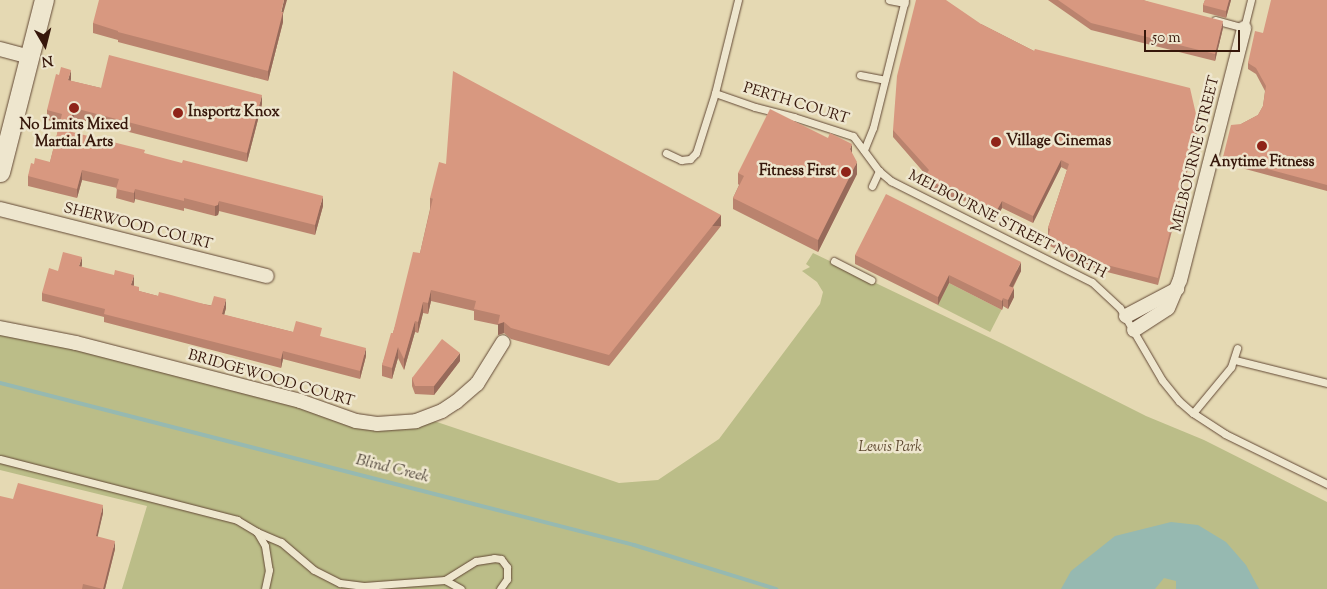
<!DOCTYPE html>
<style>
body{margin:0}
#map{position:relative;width:1327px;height:589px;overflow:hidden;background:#e5d9b3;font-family:"Sorts Mill Goudy",serif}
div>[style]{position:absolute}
.green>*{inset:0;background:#bbbd88;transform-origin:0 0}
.water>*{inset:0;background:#96b9b1}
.stream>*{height:4px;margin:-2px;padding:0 2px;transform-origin:2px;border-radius:2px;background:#96b9b1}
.roads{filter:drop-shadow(0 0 1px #624835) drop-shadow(0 0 1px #624835)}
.lane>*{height:7px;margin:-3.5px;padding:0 3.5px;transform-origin:3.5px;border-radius:3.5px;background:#eee6ce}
.street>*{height:14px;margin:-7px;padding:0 7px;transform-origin:7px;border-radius:7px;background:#eee6ce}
.secondary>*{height:19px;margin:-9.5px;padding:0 9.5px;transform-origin:9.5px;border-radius:9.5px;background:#eee6ce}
.wall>*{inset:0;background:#ba836e}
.shaded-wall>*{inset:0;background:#976a5a;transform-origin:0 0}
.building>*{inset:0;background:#d89880}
.dots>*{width:14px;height:14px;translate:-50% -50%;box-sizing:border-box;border:2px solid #eee6ce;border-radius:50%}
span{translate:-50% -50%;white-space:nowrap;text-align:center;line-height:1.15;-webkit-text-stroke:5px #eee6ce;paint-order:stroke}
.street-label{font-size:15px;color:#36170b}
.poi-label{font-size:15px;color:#36170b;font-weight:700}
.left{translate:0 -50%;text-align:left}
.right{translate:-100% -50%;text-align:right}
.park-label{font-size:15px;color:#5e4930;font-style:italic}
.water-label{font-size:16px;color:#53483d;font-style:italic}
.north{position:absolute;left:20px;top:20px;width:50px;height:50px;-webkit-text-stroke:4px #eee6ce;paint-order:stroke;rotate:172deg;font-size:14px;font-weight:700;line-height:20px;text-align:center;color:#36170b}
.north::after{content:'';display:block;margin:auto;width:18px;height:22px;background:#36170b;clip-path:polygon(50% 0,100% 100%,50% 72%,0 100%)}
.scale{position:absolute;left:1144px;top:30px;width:96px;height:22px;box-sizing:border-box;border:2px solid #36170b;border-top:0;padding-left:6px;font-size:15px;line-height:18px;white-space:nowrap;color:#36170b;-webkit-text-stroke:4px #eee6ce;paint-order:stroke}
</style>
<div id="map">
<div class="green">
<div style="clip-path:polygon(813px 253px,1003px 344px,1146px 416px,1204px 440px,1327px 502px,1327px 589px,122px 589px,147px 506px,0 470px,0 328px,346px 418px,425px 418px,619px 483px,658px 480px,719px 439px,820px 304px,823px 292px,817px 282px,802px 271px,810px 267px,806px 264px)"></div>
<div style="left:949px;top:283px;width:59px;height:25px;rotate:27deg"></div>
</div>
<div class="water">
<div style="clip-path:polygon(1171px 522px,1198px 525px,1226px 542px,1246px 565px,1259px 589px,1176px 589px,1176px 581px,1164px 578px,1155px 589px,1061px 589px,1071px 571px,1115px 536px)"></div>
</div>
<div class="stream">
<div style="left:0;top:383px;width:654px;rotate:14.33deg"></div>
<div style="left:634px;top:545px;width:149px;rotate:17.2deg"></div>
</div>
<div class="roads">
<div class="lane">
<div style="left:889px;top:0;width:16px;rotate:11deg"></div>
<div style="left:1215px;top:20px;width:30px;rotate:15deg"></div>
<div style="left:1244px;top:28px;width:29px;rotate:-76deg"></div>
<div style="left:860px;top:75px;width:25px;rotate:11deg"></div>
<div style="left:715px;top:93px;width:42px;rotate:19.3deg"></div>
<div style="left:755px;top:107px;width:40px;rotate:14.4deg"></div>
<div style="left:794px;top:117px;width:62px;rotate:17.9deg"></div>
<div style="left:853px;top:136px;width:44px;rotate:53.4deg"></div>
<div style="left:879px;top:171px;width:16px;rotate:40deg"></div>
<div style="left:891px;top:181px;width:225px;rotate:26.7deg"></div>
<div style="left:1092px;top:282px;width:38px;rotate:43deg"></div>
<div style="left:1120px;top:308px;width:83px;rotate:59.7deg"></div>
<div style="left:1162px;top:380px;width:27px;rotate:51deg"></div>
<div style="left:1179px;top:401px;width:18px;rotate:41deg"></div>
<div style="left:1193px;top:413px;width:38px;rotate:33deg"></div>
<div style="left:1225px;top:434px;width:114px;rotate:26.1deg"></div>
<div style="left:864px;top:150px;width:24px;rotate:-68deg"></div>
<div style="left:873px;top:128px;width:132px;rotate:-76deg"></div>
<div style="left:666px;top:153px;width:17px;rotate:25deg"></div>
<div style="left:681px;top:160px;width:9px;rotate:-6deg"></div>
<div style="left:690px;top:159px;width:8px;rotate:-45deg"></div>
<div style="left:696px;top:153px;width:63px;rotate:-72.4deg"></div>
<div style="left:715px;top:93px;width:96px;rotate:-76.1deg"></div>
<div style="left:872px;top:186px;width:17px;rotate:-65deg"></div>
<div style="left:834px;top:261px;width:42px;rotate:27.2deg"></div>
<div style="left:1235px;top:360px;width:95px;rotate:14deg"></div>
<div style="left:1193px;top:413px;width:60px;rotate:-50.4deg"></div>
<div style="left:1231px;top:367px;width:20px;rotate:-72deg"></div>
<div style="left:0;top:459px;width:245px;rotate:14.4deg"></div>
<div style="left:237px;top:520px;width:23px;rotate:31deg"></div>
<div style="left:257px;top:532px;width:16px;rotate:60deg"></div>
<div style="left:265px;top:546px;width:24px;rotate:81deg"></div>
<div style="left:269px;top:570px;width:19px;rotate:102deg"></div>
<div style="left:257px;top:532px;width:26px;rotate:23deg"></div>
<div style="left:281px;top:542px;width:43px;rotate:40.3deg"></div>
<div style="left:314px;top:570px;width:29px;rotate:27deg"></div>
<div style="left:340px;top:583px;width:24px;rotate:7deg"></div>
<div style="left:364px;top:586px;width:81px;rotate:-4.2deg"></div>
<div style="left:445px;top:580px;width:36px;rotate:-32deg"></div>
<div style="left:476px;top:561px;width:18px;rotate:-9deg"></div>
<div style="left:494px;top:558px;width:7px;rotate:8deg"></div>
<div style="left:501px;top:559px;width:10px;rotate:53deg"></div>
<div style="left:507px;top:567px;width:12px;rotate:90deg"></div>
<div style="left:507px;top:579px;width:12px;rotate:125deg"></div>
<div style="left:445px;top:580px;width:18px;rotate:29deg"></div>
</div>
<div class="street">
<div style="left:0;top:49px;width:31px;rotate:15deg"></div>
<div style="left:0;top:209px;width:275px;rotate:14.1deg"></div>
<div style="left:1126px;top:316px;width:58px;rotate:-27.9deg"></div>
<div style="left:0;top:328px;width:77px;rotate:11.2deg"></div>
<div style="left:76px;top:343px;width:231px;rotate:14.5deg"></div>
<div style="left:300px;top:401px;width:59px;rotate:19.7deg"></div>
<div style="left:356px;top:421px;width:21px;rotate:8deg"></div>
<div style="left:377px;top:424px;width:39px;rotate:-4deg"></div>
<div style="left:416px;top:421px;width:28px;rotate:-21deg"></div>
<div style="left:442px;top:411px;width:17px;rotate:-33deg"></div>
<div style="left:456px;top:402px;width:28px;rotate:-41deg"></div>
<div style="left:477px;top:384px;width:49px;rotate:-58.2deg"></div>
<div style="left:1134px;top:330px;width:40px;rotate:-32.9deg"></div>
<div style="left:1168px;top:308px;width:30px;rotate:-67deg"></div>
<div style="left:1180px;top:280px;width:260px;rotate:-75.7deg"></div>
</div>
<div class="secondary">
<div style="left:0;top:172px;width:178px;rotate:-75.7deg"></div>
</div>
</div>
<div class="wall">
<div style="clip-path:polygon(1048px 0,1143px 0,1223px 28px,1215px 61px,1091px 30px)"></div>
<div style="clip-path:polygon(1205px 0,1231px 0,1226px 18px,1203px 12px,1203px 5px)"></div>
<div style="clip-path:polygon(1327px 0,1327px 191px,1223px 163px,1223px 157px,1241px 124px,1258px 115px,1263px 106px,1265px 91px,1256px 74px,1248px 69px,1248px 63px,1263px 33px)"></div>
<div style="clip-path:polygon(283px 14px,283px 22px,268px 81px,118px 42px,118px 40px,93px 33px,93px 23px)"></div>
<div style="clip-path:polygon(981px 24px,1034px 51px,1198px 130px,1158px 285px,1107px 272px,1107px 274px,1048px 245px,1049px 236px,1048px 235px,1048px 228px,1067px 170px,1061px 167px,1033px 223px,1002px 208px,997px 217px,991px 214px,989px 217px,978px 212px,978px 208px,962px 200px,961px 203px,924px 185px,924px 178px,926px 175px,893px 137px,893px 130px)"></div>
<div style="clip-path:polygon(71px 79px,71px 81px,101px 88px,262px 104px,247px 162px,74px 118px,70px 132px,323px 206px,315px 235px,219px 211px,218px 215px,215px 216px,184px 208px,184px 211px,135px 199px,134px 203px,116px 198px,117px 188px,82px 180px,77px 198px,28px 186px,28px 176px,34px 164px,50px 162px,60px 123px,47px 120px,47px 110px)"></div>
<div style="clip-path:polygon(852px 154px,857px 174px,818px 252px,733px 209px,733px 198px,739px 185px,738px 184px,738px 173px)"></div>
<div style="clip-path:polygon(430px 198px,721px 226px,609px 366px,511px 339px,504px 333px,498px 335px,498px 325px,474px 320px,474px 311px,431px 301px,428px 314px,423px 313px,418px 333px,415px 332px,404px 370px,398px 358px,392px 379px,382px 376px,382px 365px,420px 253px,430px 209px)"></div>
<div style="clip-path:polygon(855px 255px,1021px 271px,1013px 288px,1014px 297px,1008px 309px,1003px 306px,1002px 310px,949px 283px,938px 305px,855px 264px)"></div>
<div style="clip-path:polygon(82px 265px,81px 267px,134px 284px,134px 286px,139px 291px,158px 296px,226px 308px,224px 315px,293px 332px,322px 337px,366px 356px,360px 379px,283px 359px,281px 368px,104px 322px,104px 317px,42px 301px,42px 293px,58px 271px)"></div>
<div style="clip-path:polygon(460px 361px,434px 395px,415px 394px,412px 386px,412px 378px)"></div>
<div style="clip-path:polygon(13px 499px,103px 513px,97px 537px,115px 549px,105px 589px,0 589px)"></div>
</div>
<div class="shaded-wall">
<div style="clip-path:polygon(284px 0,287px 0,283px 14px,283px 22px,268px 81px,268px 71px)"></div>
<div style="clip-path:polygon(1229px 0,1231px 0,1226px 18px,1226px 11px)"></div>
<div style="clip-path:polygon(1223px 21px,1223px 28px,1215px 61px,1215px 54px)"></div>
<div style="clip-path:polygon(71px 70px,71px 79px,68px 90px,68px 80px)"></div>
<div style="clip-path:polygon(262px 95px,262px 104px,247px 162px,247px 153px)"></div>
<div style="clip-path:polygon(74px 108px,74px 118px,68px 141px,68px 131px)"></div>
<div style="left:1198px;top:123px;width:7px;height:160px;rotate:90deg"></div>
<div style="clip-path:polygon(852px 144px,852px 155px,850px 149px)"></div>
<div style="clip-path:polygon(1061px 160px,1061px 167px,1033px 223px,1033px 216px)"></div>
<div style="clip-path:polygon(857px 162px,857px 174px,818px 252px,818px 240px)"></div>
<div style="clip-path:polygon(82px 170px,82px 180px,77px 198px,77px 189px)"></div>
<div style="clip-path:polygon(135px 189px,135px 199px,134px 203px,134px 193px)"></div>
<div style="clip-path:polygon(962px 193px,962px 200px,961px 203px,961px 196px)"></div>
<div style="clip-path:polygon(323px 196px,323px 206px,315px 235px,315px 225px)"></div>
<div style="clip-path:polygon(219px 201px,219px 211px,218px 215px,215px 216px,215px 206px)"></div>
<div style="clip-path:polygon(1002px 201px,1002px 208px,997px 217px,997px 210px)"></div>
<div style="clip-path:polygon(991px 207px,991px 214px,989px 217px,989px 211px)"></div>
<div style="left:721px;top:215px;width:11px;height:179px;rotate:90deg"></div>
<div style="clip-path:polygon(82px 257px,82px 265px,79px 275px,79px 266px)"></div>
<div style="clip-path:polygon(1021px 262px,1021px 271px,1009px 294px,1009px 286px)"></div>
<div style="clip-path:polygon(134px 275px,134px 284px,131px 294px,131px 285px)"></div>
<div style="clip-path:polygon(949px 275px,949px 283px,938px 305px,938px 297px)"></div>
<div style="clip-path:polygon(1014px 288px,1014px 297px,1008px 309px,1008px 300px)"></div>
<div style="clip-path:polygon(431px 290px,431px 301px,428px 314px,428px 303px)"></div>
<div style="clip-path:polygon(1003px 298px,1003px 306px,1002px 310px,1002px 301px)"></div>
<div style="clip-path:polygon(226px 299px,226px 308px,222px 323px,222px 314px)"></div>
<div style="clip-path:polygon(423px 302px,423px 313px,418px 333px,418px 322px)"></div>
<div style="clip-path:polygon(415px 321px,415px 332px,404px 370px,404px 359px)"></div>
<div style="clip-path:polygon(504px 322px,504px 333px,498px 335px,498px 324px)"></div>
<div style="clip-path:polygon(398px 347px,398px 358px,392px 379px,392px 368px)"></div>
<div style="clip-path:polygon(366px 348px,366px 356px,360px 379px,360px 371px)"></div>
<div style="clip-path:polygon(283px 351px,283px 359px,281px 368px,281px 359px)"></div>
<div style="clip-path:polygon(460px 353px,460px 361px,434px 395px,434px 386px)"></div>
<div style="clip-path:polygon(103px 505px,103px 513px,96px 544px,96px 536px)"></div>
<div style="clip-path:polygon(115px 541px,115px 549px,105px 589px,103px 589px)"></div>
</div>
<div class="building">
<div style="clip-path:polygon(99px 0,284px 0,281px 12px,283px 12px,268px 71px,118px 32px,118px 31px,93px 23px)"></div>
<div style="clip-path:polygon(916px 0,946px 0,981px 24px,1034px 51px,1035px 49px,1190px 88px,1198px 123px,1158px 278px,1107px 265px,1107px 267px,1048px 238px,1050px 229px,1048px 228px,1069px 164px,1061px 160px,1033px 216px,1002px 201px,997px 210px,991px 207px,989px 211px,978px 205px,980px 201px,962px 193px,961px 196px,924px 178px,929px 170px,893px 130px,897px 76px)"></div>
<div style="clip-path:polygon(1058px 0,1143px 0,1223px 21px,1215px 54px,1091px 23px)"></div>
<div style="clip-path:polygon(1205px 0,1229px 0,1226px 11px,1203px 5px)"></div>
<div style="clip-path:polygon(1271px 0,1327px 0,1327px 185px,1223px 157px,1231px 125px,1241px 124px,1258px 115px,1263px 106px,1266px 86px,1256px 68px,1248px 63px,1255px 31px,1263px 33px)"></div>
<div style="clip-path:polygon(109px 55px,262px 95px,247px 153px,74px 108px,68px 131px,145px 150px,144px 153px,182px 163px,183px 160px,323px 196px,315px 225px,219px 201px,218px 205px,215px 206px,184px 198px,184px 201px,135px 189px,134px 193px,116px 189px,119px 179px,82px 170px,77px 189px,28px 176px,31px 163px,34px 164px,35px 158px,50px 162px,62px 114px,47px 110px,56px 74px,59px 75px,61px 67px,71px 70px,68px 80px,101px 88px)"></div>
<div style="clip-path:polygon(453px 71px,721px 215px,609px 355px,511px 328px,504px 322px,498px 324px,500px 315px,474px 309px,476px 301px,431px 290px,428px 303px,423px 302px,418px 322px,415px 321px,404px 359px,398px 347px,392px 368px,382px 365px,391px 333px,393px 333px,413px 252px,420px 253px,433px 198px,430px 198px,439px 162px,446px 164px)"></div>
<div style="clip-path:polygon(770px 109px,828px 138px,830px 133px,852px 144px,850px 149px,857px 162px,818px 240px,733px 198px,744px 176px,738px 173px)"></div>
<div style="clip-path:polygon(886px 194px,1021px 262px,1009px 286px,1014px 288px,1008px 300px,1003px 298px,1002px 301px,949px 275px,938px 297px,855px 255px)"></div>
<div style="clip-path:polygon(63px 252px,82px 257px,79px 266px,114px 275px,115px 270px,134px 275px,131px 285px,139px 287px,139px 291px,158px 296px,159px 292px,171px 295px,211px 306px,214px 296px,226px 299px,222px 314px,293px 332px,296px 321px,322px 328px,320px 336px,366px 348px,360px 371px,283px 351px,281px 359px,104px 314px,105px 309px,42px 293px,49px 268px,58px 271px)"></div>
<div style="clip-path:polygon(442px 339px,460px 353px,434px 386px,415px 386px,412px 378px)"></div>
<div style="clip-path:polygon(18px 483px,103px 505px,96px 536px,115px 541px,103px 589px,83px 584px,82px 589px,0 589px,0 496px,13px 499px)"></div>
</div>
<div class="dots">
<div style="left:74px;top:108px;background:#8f2418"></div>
<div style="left:178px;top:113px;background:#8f2418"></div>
<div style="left:996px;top:142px;background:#8f2418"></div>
<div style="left:1262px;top:146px;background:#8f2418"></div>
<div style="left:846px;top:172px;background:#8f2418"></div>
</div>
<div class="street-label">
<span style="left:796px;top:104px;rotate:17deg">PERTH COURT</span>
<span style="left:1196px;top:154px;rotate:-76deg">MELBOURNE STREET</span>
<span style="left:1007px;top:225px;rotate:27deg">MELBOURNE STREET NORTH</span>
<span style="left:138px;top:227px;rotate:14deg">SHERWOOD COURT</span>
<span style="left:271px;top:379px;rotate:16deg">BRIDGEWOOD COURT</span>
</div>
<div class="poi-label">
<span class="left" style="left:188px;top:113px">Insportz Knox</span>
<span style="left:74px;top:134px">No Limits Mixed<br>Martial Arts</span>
<span class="left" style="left:1006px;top:142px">Village Cinemas</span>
<span style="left:1262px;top:163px">Anytime Fitness</span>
<span class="right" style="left:836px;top:172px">Fitness First</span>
</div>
<div class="park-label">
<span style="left:890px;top:448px">Lewis Park</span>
</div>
<div class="water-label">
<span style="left:392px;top:470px;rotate:14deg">Blind Creek</span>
</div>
<div class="north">N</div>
<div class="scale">50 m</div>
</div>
